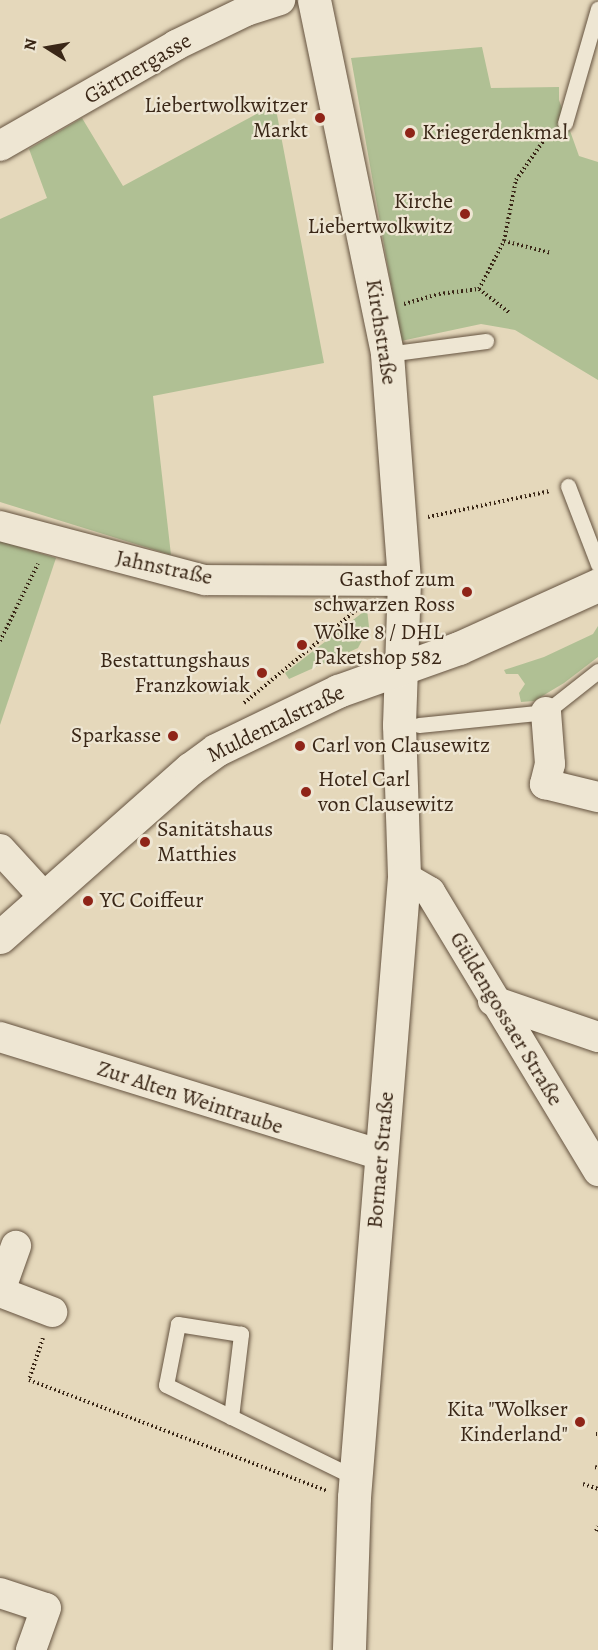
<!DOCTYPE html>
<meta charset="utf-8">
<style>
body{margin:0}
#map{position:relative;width:598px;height:1650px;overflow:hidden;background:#e5d8bb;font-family:Alegreya,serif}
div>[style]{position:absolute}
.green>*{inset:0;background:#b0c094}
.path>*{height:4px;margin-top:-2px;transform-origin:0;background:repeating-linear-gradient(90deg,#3a2717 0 1.5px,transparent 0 4.5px)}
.roads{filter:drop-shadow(0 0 2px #655340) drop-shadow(0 0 2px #655340)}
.service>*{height:15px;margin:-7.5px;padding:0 7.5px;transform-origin:7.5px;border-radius:7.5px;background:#eee6d3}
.minor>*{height:30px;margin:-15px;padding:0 15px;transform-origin:15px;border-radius:15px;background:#eee6d3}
.secondary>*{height:33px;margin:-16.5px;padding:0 16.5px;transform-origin:16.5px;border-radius:16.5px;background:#eee6d3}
.dots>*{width:16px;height:16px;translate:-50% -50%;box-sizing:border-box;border:3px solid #eee6d3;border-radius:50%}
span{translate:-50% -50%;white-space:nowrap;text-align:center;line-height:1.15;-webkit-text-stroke:4.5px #eee6d3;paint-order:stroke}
.street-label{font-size:22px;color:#3a2717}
.poi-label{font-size:22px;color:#3a2717}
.right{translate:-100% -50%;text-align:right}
.left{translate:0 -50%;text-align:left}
.north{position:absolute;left:18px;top:18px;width:60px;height:60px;-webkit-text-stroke:4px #eee6d3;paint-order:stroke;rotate:281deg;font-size:16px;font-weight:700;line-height:24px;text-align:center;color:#3a2717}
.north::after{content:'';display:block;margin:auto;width:21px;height:27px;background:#3a2717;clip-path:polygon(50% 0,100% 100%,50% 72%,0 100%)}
</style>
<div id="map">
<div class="green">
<div style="clip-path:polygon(482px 47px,491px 88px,559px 87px,559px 100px,579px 156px,598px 162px,598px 380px,515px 330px,481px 324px,401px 341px,351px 58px)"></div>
<div style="clip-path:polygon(275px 104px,324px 363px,153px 396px,171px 555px,0 502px,0 219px,47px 198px,29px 149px,82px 118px,123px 186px)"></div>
<div style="clip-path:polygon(0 541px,56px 558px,0 725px)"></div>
<div style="clip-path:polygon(367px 609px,369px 627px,358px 648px,289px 679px,285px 673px)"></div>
<div style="clip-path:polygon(598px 626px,598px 657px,564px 683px,534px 701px,521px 702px,519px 693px,525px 684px,518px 674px,506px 674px,504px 670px,544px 657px,593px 634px)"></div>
</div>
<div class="path">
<div style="left:504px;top:241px;width:49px;rotate:14.3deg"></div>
<div style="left:479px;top:289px;width:39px;rotate:38deg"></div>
<div style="left:404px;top:304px;width:36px;rotate:-16deg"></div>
<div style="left:439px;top:294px;width:40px;rotate:-7.1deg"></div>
<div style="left:479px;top:289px;width:54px;rotate:-62.5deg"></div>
<div style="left:504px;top:241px;width:62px;rotate:-78.9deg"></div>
<div style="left:516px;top:180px;width:57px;rotate:-54.9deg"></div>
<div style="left:428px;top:517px;width:125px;rotate:-12deg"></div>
<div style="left:0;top:641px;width:86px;rotate:-63.7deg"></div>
<div style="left:244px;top:703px;width:149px;rotate:-39.6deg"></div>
<div style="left:43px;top:1338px;width:44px;rotate:108.4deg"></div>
<div style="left:29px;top:1380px;width:318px;rotate:20.4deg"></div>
<div style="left:596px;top:1434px;width:2px"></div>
<div style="left:595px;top:1467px;width:3px;rotate:18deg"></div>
<div style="left:583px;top:1484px;width:16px;rotate:18deg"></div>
<div style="left:596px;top:1531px;width:5px;rotate:-68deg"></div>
</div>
<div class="roads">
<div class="service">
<div style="left:565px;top:123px;width:119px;rotate:-73.9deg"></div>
<div style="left:387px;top:354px;width:100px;rotate:-7.5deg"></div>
<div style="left:568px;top:486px;width:84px;rotate:69deg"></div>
<div style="left:419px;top:725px;width:128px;rotate:-5.8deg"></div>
<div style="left:546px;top:712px;width:66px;rotate:-38.3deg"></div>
<div style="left:231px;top:1417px;width:84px;rotate:-83.1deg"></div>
<div style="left:241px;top:1334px;width:64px;rotate:-171deg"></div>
<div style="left:178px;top:1324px;width:62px;rotate:101.1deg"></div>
<div style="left:166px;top:1385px;width:212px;rotate:26.1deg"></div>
</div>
<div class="minor">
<div style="left:0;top:146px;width:203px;rotate:-29.8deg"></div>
<div style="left:176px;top:45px;width:78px;rotate:-25.9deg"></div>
<div style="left:246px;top:11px;width:36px;rotate:-18deg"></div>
<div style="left:0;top:526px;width:212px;rotate:14.8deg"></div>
<div style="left:205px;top:580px;width:199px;rotate:0.3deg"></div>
<div style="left:546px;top:712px;width:52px;rotate:85.6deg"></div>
<div style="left:550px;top:764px;width:21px;rotate:104deg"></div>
<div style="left:545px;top:784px;width:55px;rotate:13.8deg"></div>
<div style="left:0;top:849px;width:65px;rotate:47.5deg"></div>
<div style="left:404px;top:877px;width:30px;rotate:30deg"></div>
<div style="left:430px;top:892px;width:326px;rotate:58.9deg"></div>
<div style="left:493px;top:1001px;width:111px;rotate:18.9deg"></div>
<div style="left:0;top:1037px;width:399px;rotate:17.2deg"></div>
<div style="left:0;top:1291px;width:48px;rotate:-70.4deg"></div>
<div style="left:0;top:1292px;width:56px;rotate:21deg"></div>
<div style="left:0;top:1593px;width:48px;rotate:18.1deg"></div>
<div style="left:46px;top:1608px;width:45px;rotate:109.7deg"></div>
</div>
<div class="secondary">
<div style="left:314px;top:0;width:361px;rotate:78.3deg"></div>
<div style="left:387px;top:354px;width:228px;rotate:85.7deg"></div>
<div style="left:404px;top:581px;width:144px;rotate:92deg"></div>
<div style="left:399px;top:725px;width:152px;rotate:88.1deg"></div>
<div style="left:404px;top:877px;width:622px;rotate:94.61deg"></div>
<div style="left:354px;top:1497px;width:153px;rotate:91.9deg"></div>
<div style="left:0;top:937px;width:254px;rotate:-41.5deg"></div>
<div style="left:190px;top:769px;width:32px;rotate:-36deg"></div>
<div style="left:216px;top:750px;width:136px;rotate:-25.8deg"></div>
<div style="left:338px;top:691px;width:128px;rotate:-19.6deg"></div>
<div style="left:459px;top:648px;width:153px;rotate:-24.4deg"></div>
</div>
</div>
<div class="dots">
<div style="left:320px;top:118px;background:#8f2418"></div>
<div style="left:410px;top:133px;background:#8f2418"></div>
<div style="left:465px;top:214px;background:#8f2418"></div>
<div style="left:467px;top:592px;background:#8f2418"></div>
<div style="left:302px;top:645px;background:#8f2418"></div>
<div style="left:262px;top:673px;background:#8f2418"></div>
<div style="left:173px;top:736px;background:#8f2418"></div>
<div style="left:300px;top:746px;background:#8f2418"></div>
<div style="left:306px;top:792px;background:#8f2418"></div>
<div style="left:145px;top:842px;background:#8f2418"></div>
<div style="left:88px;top:901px;background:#8f2418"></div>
<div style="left:580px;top:1422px;background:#8f2418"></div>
</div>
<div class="street-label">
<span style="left:138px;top:69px;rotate:-30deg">Gärtnergasse</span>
<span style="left:381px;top:332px;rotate:81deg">Kirchstraße</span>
<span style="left:164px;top:568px;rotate:12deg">Jahnstraße</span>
<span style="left:276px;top:724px;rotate:-26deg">Muldentalstraße</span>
<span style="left:506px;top:1019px;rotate:59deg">Güldengossaer Straße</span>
<span style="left:190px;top:1098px;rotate:18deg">Zur Alten Weintraube</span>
<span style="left:381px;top:1160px;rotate:-85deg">Bornaer Straße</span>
</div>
<div class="poi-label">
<span class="right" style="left:308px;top:118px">Liebertwolkwitzer<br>Markt</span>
<span class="left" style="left:422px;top:133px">Kriegerdenkmal</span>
<span class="right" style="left:453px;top:214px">Kirche<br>Liebertwolkwitz</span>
<span class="right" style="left:455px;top:592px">Gasthof zum<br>schwarzen Ross</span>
<span class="left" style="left:314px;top:645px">Wolke 8 / DHL<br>Paketshop 582</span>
<span class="right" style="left:250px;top:673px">Bestattungshaus<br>Franzkowiak</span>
<span class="right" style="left:161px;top:736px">Sparkasse</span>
<span class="left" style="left:312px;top:746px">Carl von Clausewitz</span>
<span class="left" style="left:318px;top:792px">Hotel Carl<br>von Clausewitz</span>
<span class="left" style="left:157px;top:842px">Sanitätshaus<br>Matthies</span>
<span class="left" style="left:100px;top:901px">YC Coiffeur</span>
<span class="right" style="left:568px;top:1422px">Kita "Wolkser<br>Kinderland"</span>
</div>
<div class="north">N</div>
</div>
